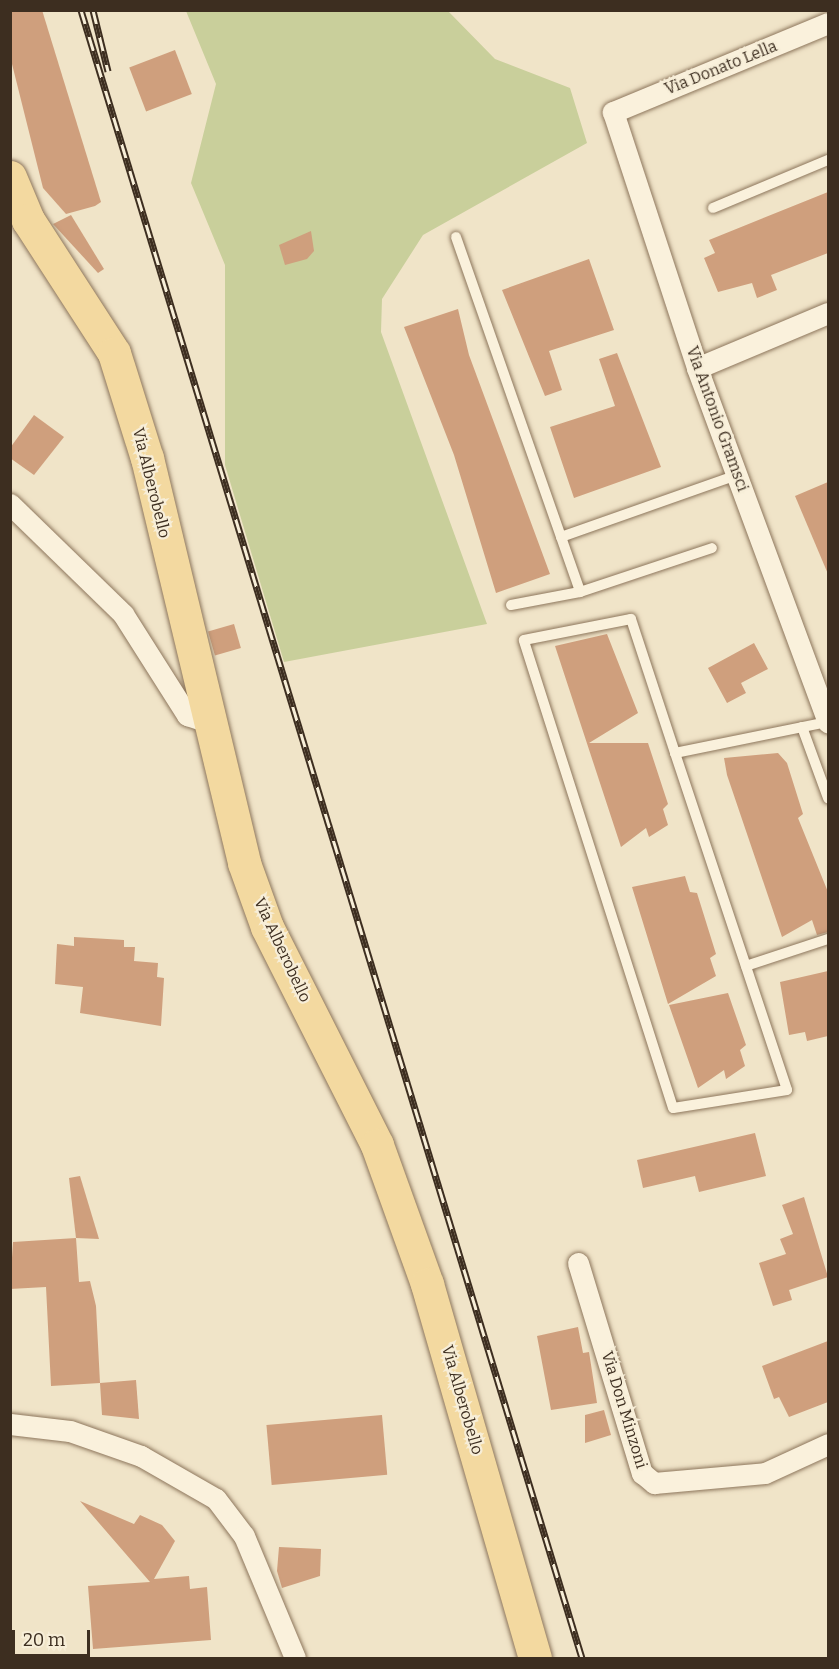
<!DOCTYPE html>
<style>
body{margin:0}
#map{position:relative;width:839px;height:1669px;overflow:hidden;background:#f0e4c8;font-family:Bitter,serif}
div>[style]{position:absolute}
.green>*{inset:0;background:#c9cf9b}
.building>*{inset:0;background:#cf9f7d;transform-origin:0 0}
.roads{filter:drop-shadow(0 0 2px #8d765c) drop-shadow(0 0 2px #8d765c)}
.service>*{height:10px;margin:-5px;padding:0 5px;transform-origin:5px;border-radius:5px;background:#faf1dc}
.minor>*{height:21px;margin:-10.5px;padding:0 10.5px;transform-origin:10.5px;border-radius:10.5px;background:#faf1dc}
.primary>*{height:33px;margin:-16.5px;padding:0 16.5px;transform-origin:16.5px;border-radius:16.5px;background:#f3d9a0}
.rail>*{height:7px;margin-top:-3.5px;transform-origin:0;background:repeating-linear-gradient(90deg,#f7eed8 0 14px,#3d2e20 0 28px);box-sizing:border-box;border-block:2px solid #3d2e20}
span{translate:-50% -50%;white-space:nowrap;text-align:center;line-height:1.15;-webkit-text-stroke:4.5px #f7eed8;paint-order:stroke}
.street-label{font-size:16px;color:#3d2e20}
.frame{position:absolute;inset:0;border:12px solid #3d2e20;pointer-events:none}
.scale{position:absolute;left:12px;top:1630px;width:78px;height:27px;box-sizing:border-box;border:3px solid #3d2e20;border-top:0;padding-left:8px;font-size:18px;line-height:21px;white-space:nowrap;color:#3d2e20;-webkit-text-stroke:4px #f7eed8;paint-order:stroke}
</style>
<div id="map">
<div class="green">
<div style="clip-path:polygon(186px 11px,448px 11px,495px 59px,570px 88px,587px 143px,423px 235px,382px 299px,381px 332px,487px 624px,284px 662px,225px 465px,225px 265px,191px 183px,216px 84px)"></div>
</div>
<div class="building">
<div style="clip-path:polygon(10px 10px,42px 10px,101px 202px,95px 206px,66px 214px,43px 188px,10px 56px)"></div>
<div style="left:175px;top:50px;width:47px;height:49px;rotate:69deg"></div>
<div style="clip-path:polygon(828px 192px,828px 253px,771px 275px,777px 290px,757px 298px,752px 283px,718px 292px,704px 258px,715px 253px,709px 240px)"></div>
<div style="clip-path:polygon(71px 215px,104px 269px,98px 273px,53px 224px)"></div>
<div style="clip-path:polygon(311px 231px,314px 251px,307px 259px,285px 265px,279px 245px)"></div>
<div style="clip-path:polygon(589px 259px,614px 330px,549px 351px,562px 390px,545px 396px,502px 290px)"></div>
<div style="clip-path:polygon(458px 309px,469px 355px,550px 574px,496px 593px,454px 455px,404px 327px)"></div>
<div style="clip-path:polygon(617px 353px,661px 467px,574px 498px,550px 427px,615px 406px,599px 359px)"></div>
<div style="clip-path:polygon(34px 415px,64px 437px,34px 475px,10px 458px,10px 448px)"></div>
<div style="clip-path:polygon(828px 482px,828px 574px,795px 496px)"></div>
<div style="left:234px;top:624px;width:25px;height:27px;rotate:74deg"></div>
<div style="clip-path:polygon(607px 634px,638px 713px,589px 743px,648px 743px,668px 804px,663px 809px,668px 825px,649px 837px,646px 828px,621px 847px,555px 646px)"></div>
<div style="clip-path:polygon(754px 643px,768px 669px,741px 683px,746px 693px,727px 703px,708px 668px)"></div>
<div style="clip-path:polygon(778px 753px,787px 763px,803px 814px,798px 818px,828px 892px,828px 932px,817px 935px,812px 920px,782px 937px,727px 775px,724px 758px)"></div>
<div style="clip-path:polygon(685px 876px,690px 892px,697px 893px,716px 954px,710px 958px,716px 976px,668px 1004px,632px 887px)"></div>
<div style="clip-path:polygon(74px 937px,124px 940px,124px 947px,135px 947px,134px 961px,158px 963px,157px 977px,164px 978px,161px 1026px,80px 1013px,83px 987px,55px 984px,57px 944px,74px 946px)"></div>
<div style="clip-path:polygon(828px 971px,828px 1036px,807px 1041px,805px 1032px,789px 1035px,780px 982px)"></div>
<div style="clip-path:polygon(728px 993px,746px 1045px,740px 1050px,745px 1066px,726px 1079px,724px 1070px,698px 1088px,669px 1005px)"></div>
<div style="clip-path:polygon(755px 1133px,766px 1176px,699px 1192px,695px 1176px,643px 1188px,637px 1160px)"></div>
<div style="clip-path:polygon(80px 1176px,99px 1239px,76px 1238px,69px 1178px)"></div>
<div style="clip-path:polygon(804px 1197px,828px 1277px,789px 1290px,792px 1300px,773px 1306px,759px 1263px,786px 1254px,780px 1239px,793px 1234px,782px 1205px)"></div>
<div style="clip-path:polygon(76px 1238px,79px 1282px,90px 1281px,96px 1306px,100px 1383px,51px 1386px,46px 1287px,10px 1289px,13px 1242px)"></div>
<div style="clip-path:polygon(578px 1327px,583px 1353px,589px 1352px,597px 1403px,551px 1410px,537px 1336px)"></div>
<div style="clip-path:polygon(828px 1341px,828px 1402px,789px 1417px,779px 1397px,774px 1399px,762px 1366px)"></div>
<div style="clip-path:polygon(136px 1380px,139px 1419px,102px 1415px,100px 1383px)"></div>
<div style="clip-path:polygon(604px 1410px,611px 1435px,585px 1443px,585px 1415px)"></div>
<div style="left:382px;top:1415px;width:60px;height:116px;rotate:85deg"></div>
<div style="clip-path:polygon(80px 1501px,134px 1524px,140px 1515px,162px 1525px,175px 1541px,154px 1579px,189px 1576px,190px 1589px,207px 1587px,211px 1640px,93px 1649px,88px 1586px,150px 1582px)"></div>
<div style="clip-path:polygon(279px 1547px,321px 1549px,320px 1576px,282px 1588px,277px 1571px)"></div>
</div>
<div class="roads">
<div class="service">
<div style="left:713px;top:208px;width:125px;rotate:-22.7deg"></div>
<div style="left:456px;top:237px;width:376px;rotate:70.7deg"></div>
<div style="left:580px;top:592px;width:139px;rotate:-18.4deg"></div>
<div style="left:561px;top:537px;width:187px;rotate:-19.4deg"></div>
<div style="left:511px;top:605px;width:70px;rotate:-10.7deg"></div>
<div style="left:631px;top:619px;width:141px;rotate:71.8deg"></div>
<div style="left:675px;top:753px;width:355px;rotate:71.6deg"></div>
<div style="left:787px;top:1090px;width:115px;rotate:171deg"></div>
<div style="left:673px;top:1108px;width:491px;rotate:-107.7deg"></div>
<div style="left:524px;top:640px;width:109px;rotate:-11.1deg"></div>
<div style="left:802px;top:727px;width:76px;rotate:69.9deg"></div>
<div style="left:675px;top:753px;width:156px;rotate:-11.5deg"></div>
<div style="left:746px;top:966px;width:86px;rotate:-18.2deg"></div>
</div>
<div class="minor">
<div style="left:828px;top:23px;width:233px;rotate:157.5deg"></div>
<div style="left:613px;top:112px;width:269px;rotate:71.8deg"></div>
<div style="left:697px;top:368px;width:378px;rotate:69.7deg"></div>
<div style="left:697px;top:368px;width:142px;rotate:-22.8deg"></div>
<div style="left:10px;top:504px;width:158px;rotate:44.2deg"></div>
<div style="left:123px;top:614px;width:120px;rotate:57.6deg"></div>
<div style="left:187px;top:715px;width:25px;rotate:18deg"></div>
<div style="left:578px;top:1263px;width:220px;rotate:73.1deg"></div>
<div style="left:642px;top:1473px;width:16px;rotate:40deg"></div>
<div style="left:654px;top:1483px;width:111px;rotate:-5.1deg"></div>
<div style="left:765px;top:1473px;width:69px;rotate:-24.7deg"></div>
<div style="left:10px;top:1424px;width:60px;rotate:6.7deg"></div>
<div style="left:70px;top:1431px;width:75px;rotate:19.4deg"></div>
<div style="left:141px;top:1456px;width:86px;rotate:29.8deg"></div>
<div style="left:216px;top:1499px;width:46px;rotate:52.9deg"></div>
<div style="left:244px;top:1536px;width:132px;rotate:67.3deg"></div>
</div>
<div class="primary">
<div style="left:10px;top:177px;width:47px;rotate:67.3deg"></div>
<div style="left:28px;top:220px;width:158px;rotate:57.1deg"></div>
<div style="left:114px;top:353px;width:110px;rotate:72.6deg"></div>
<div style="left:147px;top:458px;width:416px;rotate:76.5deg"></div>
<div style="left:244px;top:863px;width:68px;rotate:70.2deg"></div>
<div style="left:267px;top:927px;width:244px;rotate:63.2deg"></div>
<div style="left:377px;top:1145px;width:148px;rotate:70.2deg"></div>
<div style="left:427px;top:1284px;width:389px;rotate:73.9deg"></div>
</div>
</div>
<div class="rail">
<div style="left:81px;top:10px;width:1722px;rotate:73.09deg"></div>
<div style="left:93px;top:10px;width:63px;rotate:76.2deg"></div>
</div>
<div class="street-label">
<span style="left:721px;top:68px;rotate:-22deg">Via Donato Lella</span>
<span style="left:717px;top:419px;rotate:70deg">Via Antonio Gramsci</span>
<span style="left:151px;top:483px;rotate:76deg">Via Alberobello</span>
<span style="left:282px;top:950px;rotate:65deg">Via Alberobello</span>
<span style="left:462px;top:1400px;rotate:74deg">Via Alberobello</span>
<span style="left:624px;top:1410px;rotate:73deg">Via Don Minzoni</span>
</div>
<div class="frame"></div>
<div class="scale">20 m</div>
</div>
